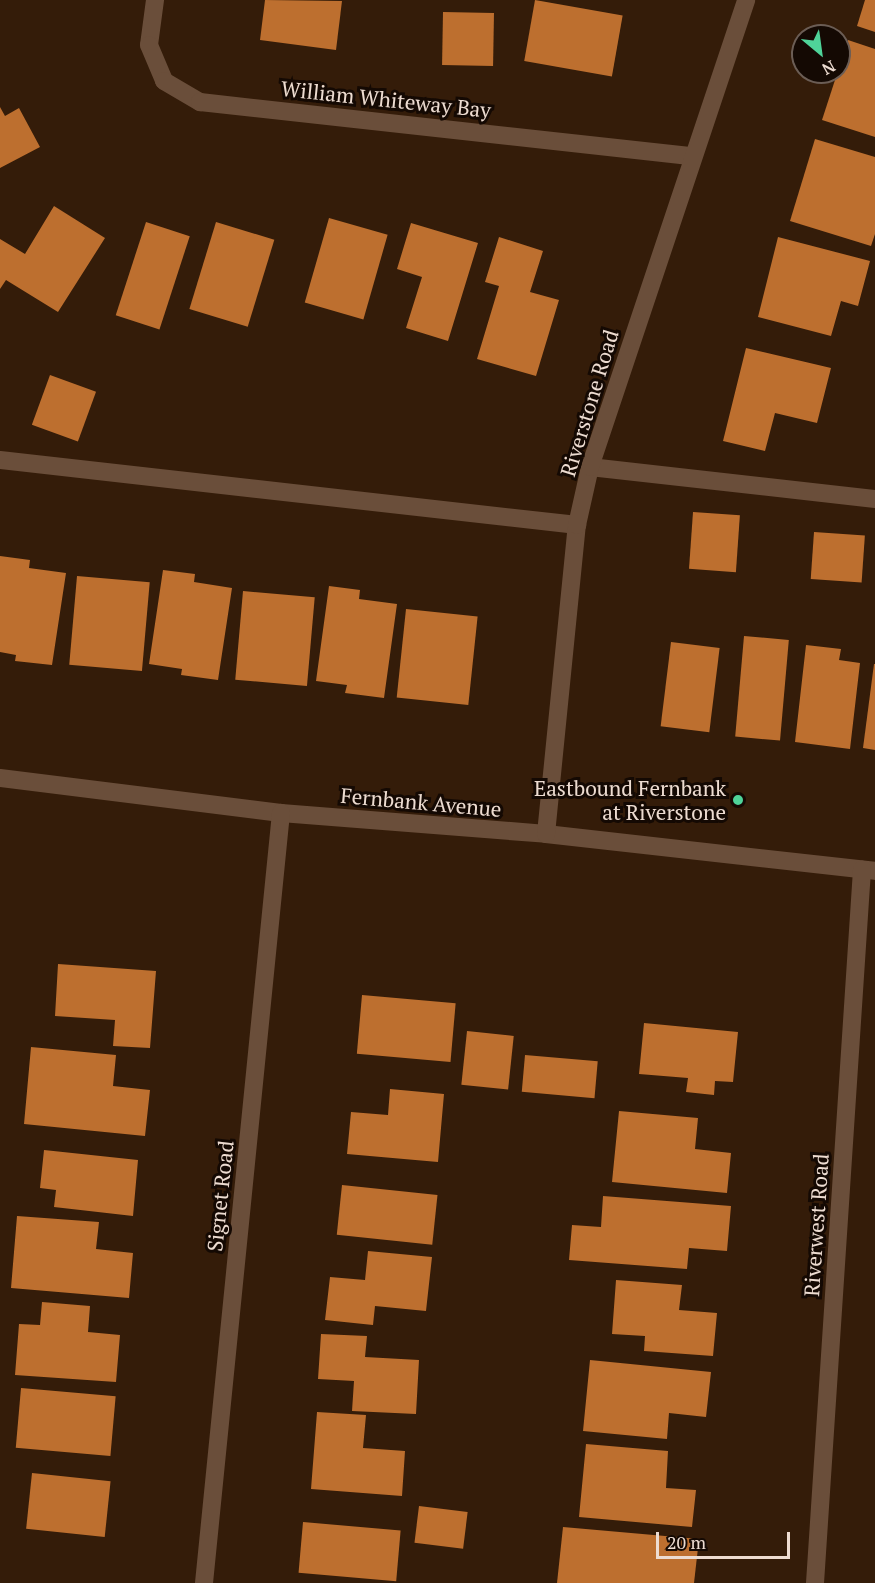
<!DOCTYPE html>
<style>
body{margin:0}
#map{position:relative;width:875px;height:1583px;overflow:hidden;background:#341c09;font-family:"PT Serif",serif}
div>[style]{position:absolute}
.building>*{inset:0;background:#bd6f2f;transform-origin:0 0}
.minor>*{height:18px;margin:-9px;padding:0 9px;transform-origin:9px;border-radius:9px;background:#6a4e3a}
.dots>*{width:16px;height:16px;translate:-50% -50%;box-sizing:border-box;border:3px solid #140903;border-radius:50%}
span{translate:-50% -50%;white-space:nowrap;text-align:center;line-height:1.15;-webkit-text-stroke:6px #140903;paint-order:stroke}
.street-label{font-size:21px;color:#eddcd1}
.poi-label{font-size:21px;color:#eddcd1}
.right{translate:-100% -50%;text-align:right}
.north{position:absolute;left:791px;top:24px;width:60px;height:60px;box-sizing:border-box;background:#140903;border:2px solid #6b5d55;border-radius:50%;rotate:151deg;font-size:16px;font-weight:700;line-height:24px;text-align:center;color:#eddcd1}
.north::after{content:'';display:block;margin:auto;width:21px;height:27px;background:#4fd399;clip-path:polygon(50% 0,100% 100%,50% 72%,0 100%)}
.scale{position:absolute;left:656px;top:1532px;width:134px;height:27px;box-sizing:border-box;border:3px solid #eddcd1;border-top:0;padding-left:8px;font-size:18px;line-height:21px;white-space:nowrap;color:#eddcd1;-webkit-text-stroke:4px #140903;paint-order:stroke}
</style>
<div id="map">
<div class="building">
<div style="clip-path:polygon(265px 0,342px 1px,336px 50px,260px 40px)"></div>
<div style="left:535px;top:0;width:89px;height:62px;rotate:10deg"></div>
<div style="clip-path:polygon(865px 0,875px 0,875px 32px,857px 26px)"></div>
<div style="left:443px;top:12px;width:51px;height:53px;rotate:1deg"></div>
<div style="clip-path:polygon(848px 40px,875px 49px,875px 137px,822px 120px)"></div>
<div style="clip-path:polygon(0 107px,5px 116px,19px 108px,40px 147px,0 168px)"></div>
<div style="clip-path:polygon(815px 139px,875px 157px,875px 234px,871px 246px,790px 221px)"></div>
<div style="clip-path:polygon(54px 206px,105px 238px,58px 312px,6px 280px,0 289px,0 239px,25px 254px)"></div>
<div style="left:329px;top:218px;width:61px;height:88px;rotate:16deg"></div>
<div style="left:146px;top:222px;width:46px;height:98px;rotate:18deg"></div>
<div style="left:216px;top:222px;width:61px;height:91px;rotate:17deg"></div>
<div style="clip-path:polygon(411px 223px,478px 243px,448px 341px,406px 328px,422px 277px,397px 269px)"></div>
<div style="clip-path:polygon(499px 237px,543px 251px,530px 292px,559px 300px,536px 376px,477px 359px,499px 286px,485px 282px)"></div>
<div style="clip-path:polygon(778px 237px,870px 261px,858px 306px,841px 301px,831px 336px,758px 317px)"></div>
<div style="clip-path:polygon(746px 348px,831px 368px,817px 423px,775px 413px,765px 451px,723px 441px)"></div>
<div style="left:50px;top:375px;width:49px;height:53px;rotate:20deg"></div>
<div style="left:693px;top:512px;width:47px;height:57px;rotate:4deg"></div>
<div style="left:814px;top:532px;width:51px;height:47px;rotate:4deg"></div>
<div style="clip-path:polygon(0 556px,30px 560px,29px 568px,66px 573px,52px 665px,15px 661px,16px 655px,0 652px)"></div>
<div style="clip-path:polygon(163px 570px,195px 574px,194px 582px,232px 588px,218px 680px,181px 675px,182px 669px,149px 664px)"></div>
<div style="left:77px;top:576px;width:73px;height:89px;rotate:5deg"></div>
<div style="clip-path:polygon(329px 586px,360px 590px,359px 599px,397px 604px,384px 698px,345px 693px,347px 685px,316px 681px)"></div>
<div style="left:243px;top:591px;width:72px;height:89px;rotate:5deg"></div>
<div style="left:406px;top:609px;width:72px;height:89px;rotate:6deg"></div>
<div style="left:744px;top:636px;width:45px;height:101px;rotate:5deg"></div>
<div style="left:671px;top:642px;width:49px;height:85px;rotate:7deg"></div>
<div style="clip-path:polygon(806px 645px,841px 649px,839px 660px,860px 663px,850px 749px,795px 742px)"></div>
<div style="clip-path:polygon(874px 664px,875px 664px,875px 750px,863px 748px)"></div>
<div style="clip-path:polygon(58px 964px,156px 971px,150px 1048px,113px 1046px,115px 1020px,55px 1016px)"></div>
<div style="left:362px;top:995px;width:94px;height:59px;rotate:5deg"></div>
<div style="clip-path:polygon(644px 1023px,738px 1032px,733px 1082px,715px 1081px,714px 1095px,686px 1092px,688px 1078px,639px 1074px)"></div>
<div style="left:467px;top:1031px;width:47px;height:54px;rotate:6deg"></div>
<div style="clip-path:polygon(31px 1047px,116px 1055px,113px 1086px,150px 1090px,145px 1136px,24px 1124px)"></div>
<div style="left:525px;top:1055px;width:73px;height:37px;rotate:5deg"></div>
<div style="clip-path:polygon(390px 1089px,444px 1094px,438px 1162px,347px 1154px,351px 1112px,388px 1115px)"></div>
<div style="clip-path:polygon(619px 1111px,698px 1118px,695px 1149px,731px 1153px,727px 1193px,612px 1182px)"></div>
<div style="clip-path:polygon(44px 1150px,138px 1160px,133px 1216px,54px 1207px,56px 1190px,40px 1188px)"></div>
<div style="left:342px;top:1185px;width:96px;height:50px;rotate:6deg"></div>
<div style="clip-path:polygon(603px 1196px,731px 1206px,727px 1251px,689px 1248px,687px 1269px,569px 1260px,572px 1225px,601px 1227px)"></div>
<div style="clip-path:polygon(17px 1216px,99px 1222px,96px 1249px,133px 1253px,129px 1298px,11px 1288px)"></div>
<div style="clip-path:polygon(368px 1251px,432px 1257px,426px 1311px,375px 1306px,373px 1325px,325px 1320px,330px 1277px,365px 1280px)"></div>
<div style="clip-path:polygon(616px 1280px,682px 1285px,679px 1310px,717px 1313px,713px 1356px,644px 1351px,645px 1336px,612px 1334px)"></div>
<div style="clip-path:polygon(42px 1302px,90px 1306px,88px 1332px,120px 1335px,116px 1382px,15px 1375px,19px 1324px,40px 1325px)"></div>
<div style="clip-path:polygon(321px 1334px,367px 1336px,365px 1357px,419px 1360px,416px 1414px,352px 1411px,354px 1381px,318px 1379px)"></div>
<div style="clip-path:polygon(590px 1360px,711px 1372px,706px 1417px,669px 1413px,667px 1439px,583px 1431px)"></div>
<div style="left:21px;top:1388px;width:95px;height:60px;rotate:5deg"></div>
<div style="clip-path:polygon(317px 1412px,366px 1415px,363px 1448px,405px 1451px,402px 1496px,311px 1489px)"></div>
<div style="clip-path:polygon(586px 1444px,668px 1451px,666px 1488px,696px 1490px,692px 1527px,579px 1517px)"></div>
<div style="left:32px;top:1473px;width:79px;height:56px;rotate:6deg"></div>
<div style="left:419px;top:1506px;width:49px;height:37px;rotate:7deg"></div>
<div style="left:303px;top:1522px;width:98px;height:51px;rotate:5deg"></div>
<div style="clip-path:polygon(563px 1527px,699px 1539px,694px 1583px,557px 1583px)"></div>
</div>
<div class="minor">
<div style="left:155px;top:0;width:45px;rotate:97.6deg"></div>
<div style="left:149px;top:45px;width:39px;rotate:67deg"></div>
<div style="left:164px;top:81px;width:42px;rotate:30.3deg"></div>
<div style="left:200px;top:102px;width:495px;rotate:6.3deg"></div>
<div style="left:0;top:460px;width:581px;rotate:6.43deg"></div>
<div style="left:590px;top:467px;width:287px;rotate:6.4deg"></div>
<div style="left:0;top:778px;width:283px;rotate:7.1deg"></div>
<div style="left:281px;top:813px;width:266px;rotate:4.5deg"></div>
<div style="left:546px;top:834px;width:331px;rotate:6.4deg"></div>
<div style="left:546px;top:834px;width:311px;rotate:-84.3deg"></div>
<div style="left:577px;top:525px;width:59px;rotate:-77.4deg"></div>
<div style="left:590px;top:467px;width:492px;rotate:-71.5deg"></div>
<div style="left:204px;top:1583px;width:774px;rotate:-84.29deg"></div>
<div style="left:815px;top:1583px;width:715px;rotate:-86.23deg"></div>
</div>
<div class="dots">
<div style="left:738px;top:800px;background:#4fd399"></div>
</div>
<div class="street-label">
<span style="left:386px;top:99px;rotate:6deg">William Whiteway Bay</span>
<span style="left:589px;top:403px;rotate:-73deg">Riverstone Road</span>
<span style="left:421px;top:802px;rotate:5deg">Fernbank Avenue</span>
<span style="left:220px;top:1196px;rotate:-84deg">Signet Road</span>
<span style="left:816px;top:1225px;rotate:-86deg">Riverwest Road</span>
</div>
<div class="poi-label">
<span class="right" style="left:726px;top:800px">Eastbound Fernbank<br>at Riverstone</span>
</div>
<div class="north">N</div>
<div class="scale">20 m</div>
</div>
